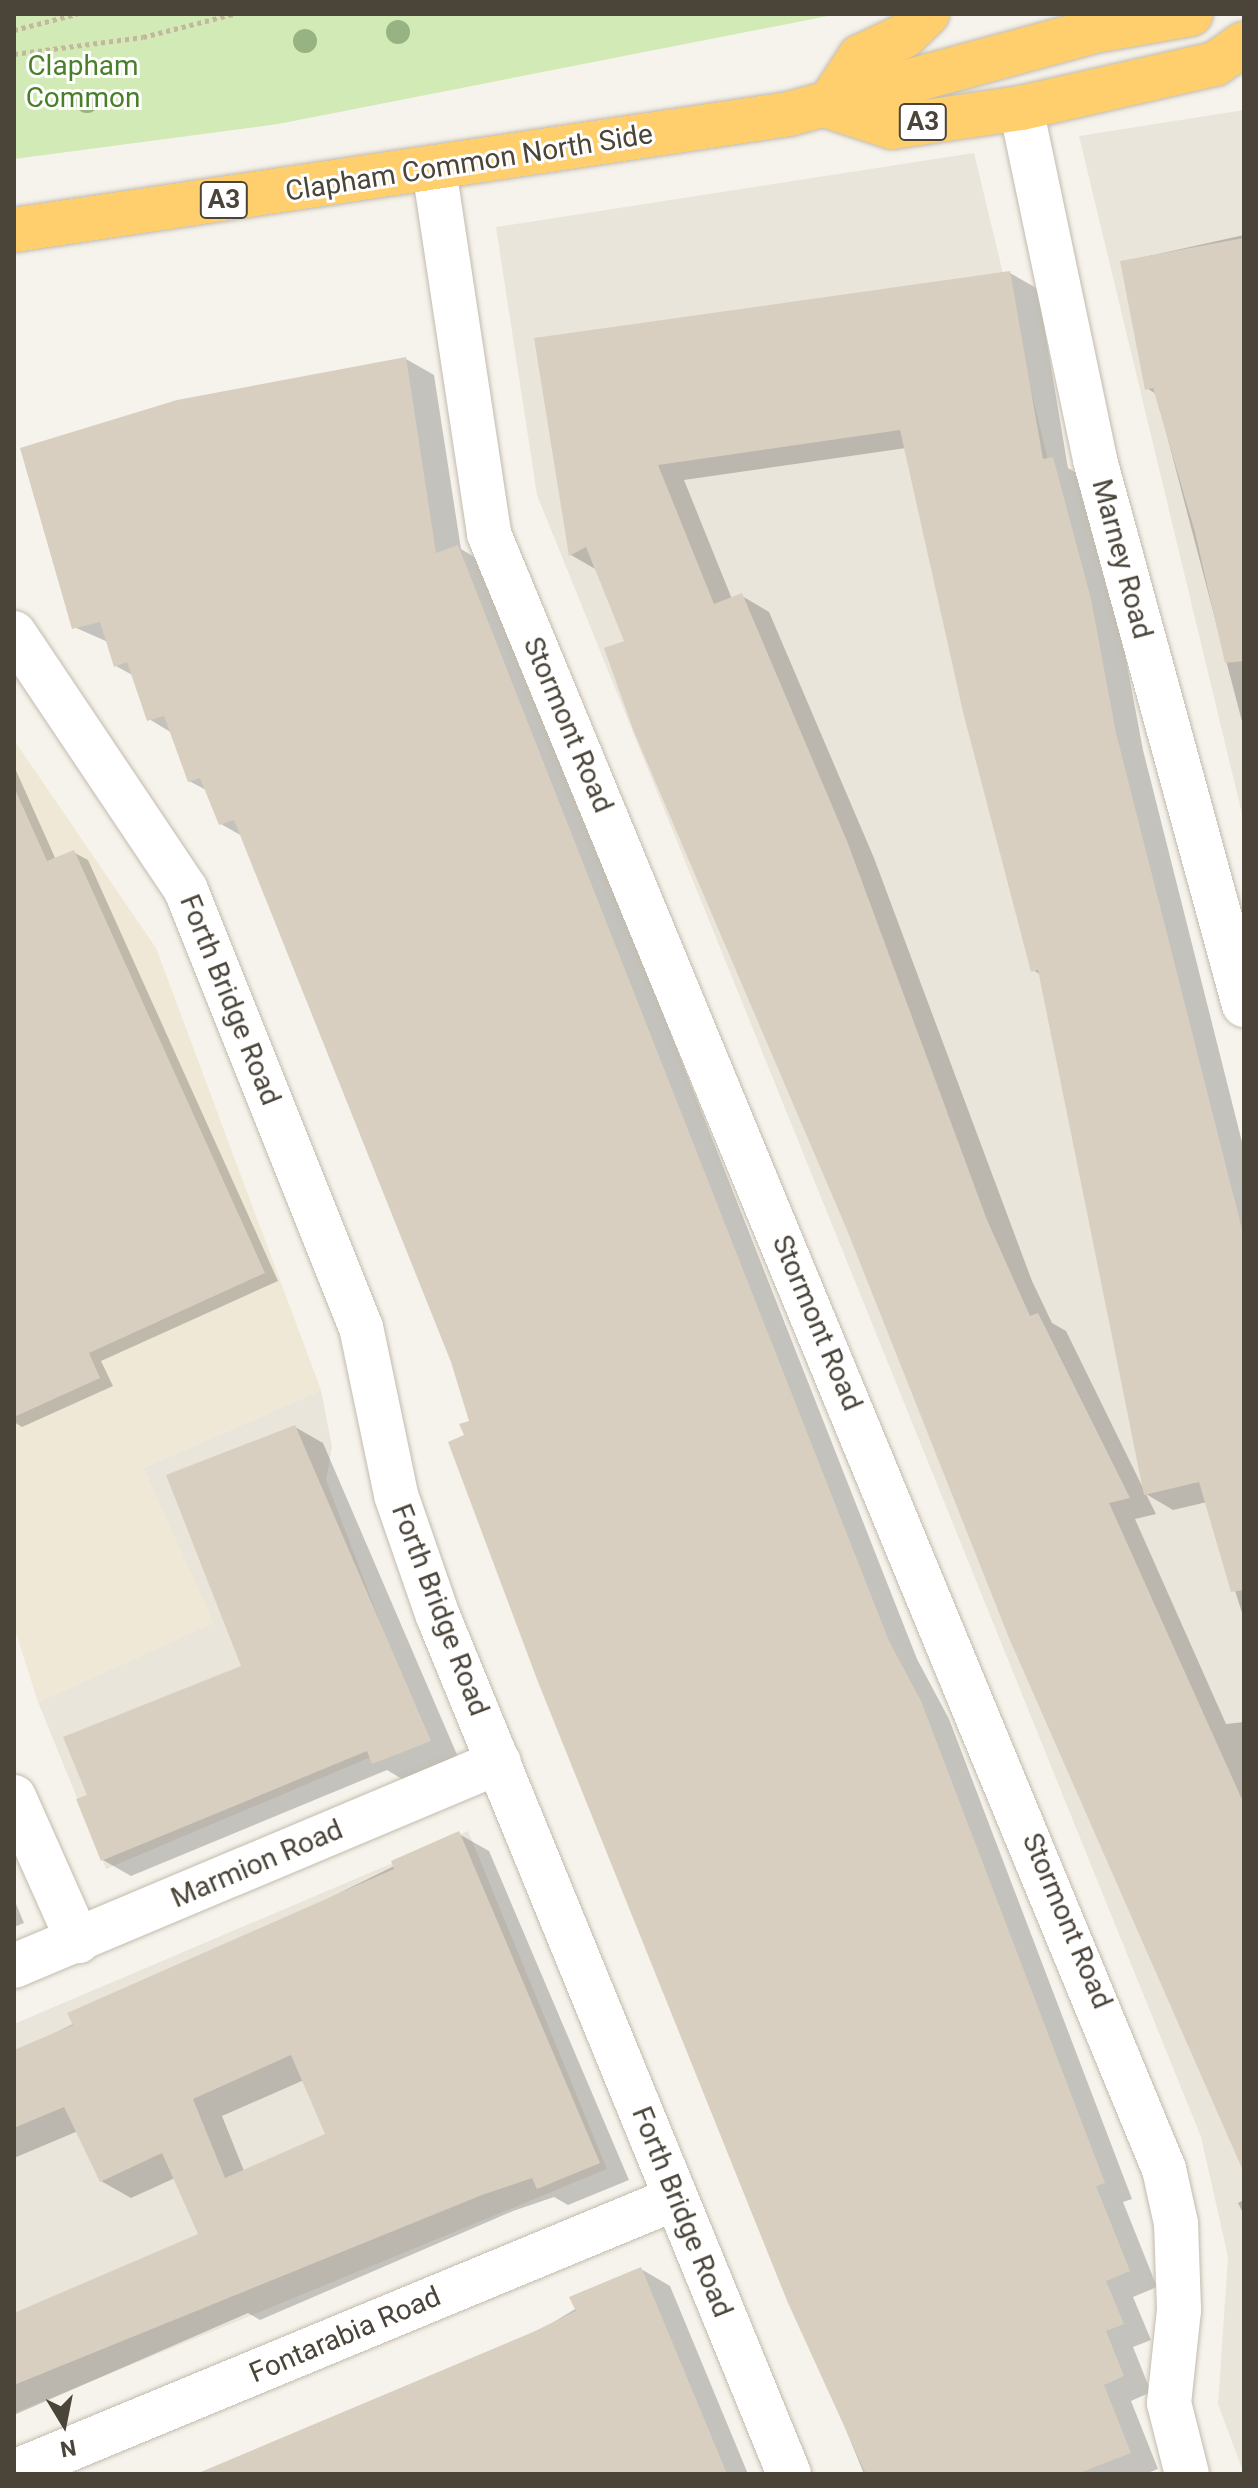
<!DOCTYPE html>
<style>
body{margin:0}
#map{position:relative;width:1258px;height:2488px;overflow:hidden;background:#f6f3ec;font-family:Roboto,sans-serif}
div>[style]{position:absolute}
.residential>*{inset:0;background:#eae5da}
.education>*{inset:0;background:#efe8d6}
.green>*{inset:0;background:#d2eab5}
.shadow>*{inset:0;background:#0003}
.building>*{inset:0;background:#d8cfc1}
.path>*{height:5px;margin-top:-2.5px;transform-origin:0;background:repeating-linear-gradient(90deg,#c4b79f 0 4px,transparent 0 8px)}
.roads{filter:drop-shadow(0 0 2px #c2bbae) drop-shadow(0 0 2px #c2bbae)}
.minor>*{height:44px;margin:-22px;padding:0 22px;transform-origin:22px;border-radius:22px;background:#fff}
.highway>*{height:44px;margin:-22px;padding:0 22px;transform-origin:22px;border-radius:22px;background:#ffcf6e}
.trees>*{width:24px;height:24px;margin:-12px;border-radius:50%;background:#97b381}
span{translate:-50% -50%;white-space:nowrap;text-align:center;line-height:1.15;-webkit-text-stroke:6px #fff;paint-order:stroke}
.shield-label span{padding:2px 6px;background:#fff;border:2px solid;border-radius:6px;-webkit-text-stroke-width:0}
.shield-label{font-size:26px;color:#4b4439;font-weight:700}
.park-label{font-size:28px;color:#4a7f2a}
.street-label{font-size:28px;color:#4b4439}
.frame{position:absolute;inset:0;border:16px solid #4b4439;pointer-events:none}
.north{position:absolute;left:24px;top:2384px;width:80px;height:80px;-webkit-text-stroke:6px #fff;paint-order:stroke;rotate:170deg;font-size:22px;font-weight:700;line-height:32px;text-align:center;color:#4b4439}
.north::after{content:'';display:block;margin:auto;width:28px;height:36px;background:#4b4439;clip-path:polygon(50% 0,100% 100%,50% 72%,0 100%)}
</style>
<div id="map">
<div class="residential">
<div style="clip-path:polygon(1244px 110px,1244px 822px,1079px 136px)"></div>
<div style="clip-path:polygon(974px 153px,1244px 1275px,1244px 2474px,1218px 2404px,1228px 2257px,1201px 2137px,537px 495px,496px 227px)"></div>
<div style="clip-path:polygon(321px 1390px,332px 1447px,326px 1480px,423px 1735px,106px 1869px,38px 1702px,213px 1623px,143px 1468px)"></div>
<div style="clip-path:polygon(468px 1831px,607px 2169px,14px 2413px,14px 2024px)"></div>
</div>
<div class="education">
<div style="clip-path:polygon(14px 740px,156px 948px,321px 1390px,143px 1468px,214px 1623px,38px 1702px,14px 1627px)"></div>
</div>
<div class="green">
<div style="clip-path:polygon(14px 14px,838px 14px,278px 124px,14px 159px)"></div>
</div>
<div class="shadow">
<div style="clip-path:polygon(1244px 235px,1244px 729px,1156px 394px,1147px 388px,1122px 262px)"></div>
<div style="clip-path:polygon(evenodd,1010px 273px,1038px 289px,1068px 468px,1080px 475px,1118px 617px,1143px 750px,1244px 1150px,1244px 1619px,1207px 1502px,1173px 1510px,1146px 1494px,1156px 1514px,1135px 1519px,1226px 1724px,1244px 1722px,1244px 2167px,597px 570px,571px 555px,536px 340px,1010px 273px,906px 448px,1033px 970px,1041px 975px,1143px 1488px,1066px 1331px,1052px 1323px,1032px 1281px,874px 858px,769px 612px,742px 596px,732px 599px,684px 480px,906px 448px)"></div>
<div style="clip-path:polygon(406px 359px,434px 375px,461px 549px,486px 564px,917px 1659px,949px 1719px,1132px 2199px,1123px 2202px,1157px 2287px,1133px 2297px,1151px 2340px,1133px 2347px,1151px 2392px,1131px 2401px,1158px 2469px,1145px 2474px,864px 2474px,540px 1681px,467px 1436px,471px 1422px,453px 1361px,242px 836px,221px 824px,208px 791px,189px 781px,172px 733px,149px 719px,134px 676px,116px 666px,108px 642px,74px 627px)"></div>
<div style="clip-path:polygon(14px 766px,56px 860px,73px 852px,88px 860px,278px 1281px,101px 1361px,113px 1386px,22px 1427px,14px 1422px)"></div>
<div style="clip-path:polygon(295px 1427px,323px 1443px,458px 1757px,402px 1779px,387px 1770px,131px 1876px,103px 1860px,89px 1796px,243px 1667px)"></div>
<div style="clip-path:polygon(evenodd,459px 1834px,489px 1851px,629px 2180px,568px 2205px,554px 2197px,513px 2211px,260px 2320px,248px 2313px,14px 2415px,14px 2315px,200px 2235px,175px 2178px,131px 2198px,101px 2181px,78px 2131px,14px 2158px,14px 2053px,459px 1834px,304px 2080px,328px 2135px,244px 2171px,222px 2116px,304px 2080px)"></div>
<div style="clip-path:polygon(14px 1899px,24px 1923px,14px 1927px)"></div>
<div style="clip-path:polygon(1244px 2200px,1244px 2215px,1238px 2203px)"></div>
<div style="clip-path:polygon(641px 2269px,670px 2286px,748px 2474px,204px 2474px,534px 2334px)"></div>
</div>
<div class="building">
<div style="clip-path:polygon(1244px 238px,1244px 661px,1225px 663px,1195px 532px,1153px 388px,1145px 390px,1120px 261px)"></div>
<div style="clip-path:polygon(1010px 271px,1043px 459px,1053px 457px,1091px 599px,1116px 733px,1244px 1237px,1244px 1590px,1231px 1592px,1199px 1482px,1144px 1495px,1038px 970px,1031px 972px,963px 712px,900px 430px,658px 465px,714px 604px,742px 593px,847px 841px,987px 1220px,1030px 1316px,1038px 1313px,1130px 1498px,1109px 1503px,1244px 1804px,1244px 2173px,1009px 1638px,847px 1230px,634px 732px,604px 648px,624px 641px,586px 547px,569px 556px,534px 338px)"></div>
<div style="clip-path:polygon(406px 357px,436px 553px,458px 545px,889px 1641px,921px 1701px,1105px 2183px,1096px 2186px,1130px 2271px,1106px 2281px,1124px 2324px,1106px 2331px,1124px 2376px,1104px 2385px,1131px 2453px,1077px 2474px,866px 2474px,788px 2303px,538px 1682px,448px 1442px,464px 1435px,459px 1424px,469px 1421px,451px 1362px,234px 820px,219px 825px,200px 778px,188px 782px,164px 716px,147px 721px,127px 662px,114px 667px,100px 622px,72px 629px,20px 448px,177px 400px)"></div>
<div style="clip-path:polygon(14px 787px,47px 861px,74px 850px,265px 1273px,89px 1353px,100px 1378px,14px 1417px)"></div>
<div style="clip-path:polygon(295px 1425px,431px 1741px,372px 1764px,367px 1751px,101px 1861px,76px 1799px,87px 1795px,63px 1737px,241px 1666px,166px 1475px)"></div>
<div style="clip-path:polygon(evenodd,459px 1831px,600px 2163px,537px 2189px,532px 2178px,482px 2195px,14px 2385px,14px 2313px,198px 2234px,162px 2153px,100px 2182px,64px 2107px,14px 2128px,14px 2050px,73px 2025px,67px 2013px,394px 1869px,391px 1861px,459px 1831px,291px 2055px,325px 2134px,225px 2178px,193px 2099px,291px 2055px)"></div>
<div style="clip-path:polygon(641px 2267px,727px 2474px,196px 2474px,533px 2332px,576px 2311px,569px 2297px)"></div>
</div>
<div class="path">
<div style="left:14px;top:30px;width:65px;rotate:-14.3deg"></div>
<div style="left:14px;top:54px;width:130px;rotate:-7.5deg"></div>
<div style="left:143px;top:37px;width:94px;rotate:-14.2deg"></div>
</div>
<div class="roads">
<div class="minor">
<div style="left:1021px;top:108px;width:360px;rotate:78.1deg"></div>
<div style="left:1095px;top:460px;width:565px;rotate:74.71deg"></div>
<div style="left:434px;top:169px;width:369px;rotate:81.4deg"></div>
<div style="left:489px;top:534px;width:1769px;rotate:67.57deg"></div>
<div style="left:1164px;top:2169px;width:55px;rotate:77.5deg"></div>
<div style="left:1176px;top:2223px;width:87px;rotate:88deg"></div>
<div style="left:1179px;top:2310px;width:94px;rotate:96.1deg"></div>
<div style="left:1169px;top:2403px;width:73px;rotate:75.8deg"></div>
<div style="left:14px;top:633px;width:309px;rotate:56.2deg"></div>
<div style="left:186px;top:890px;width:471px;rotate:68.2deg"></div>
<div style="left:361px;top:1327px;width:172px;rotate:78.2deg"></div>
<div style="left:396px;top:1495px;width:128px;rotate:70.9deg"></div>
<div style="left:438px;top:1616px;width:927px;rotate:67.75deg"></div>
<div style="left:14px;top:1797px;width:158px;rotate:66deg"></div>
<div style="left:14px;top:1966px;width:526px;rotate:-22.81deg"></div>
<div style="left:14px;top:2472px;width:716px;rotate:-22.48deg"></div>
</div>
<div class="highway">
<div style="left:828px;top:106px;width:67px;rotate:18.2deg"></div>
<div style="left:892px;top:127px;width:130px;rotate:-8.4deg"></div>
<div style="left:1021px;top:108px;width:199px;rotate:-12.8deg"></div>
<div style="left:1215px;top:64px;width:35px;rotate:-35deg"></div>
<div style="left:828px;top:106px;width:59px;rotate:-56.9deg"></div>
<div style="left:860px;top:57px;width:49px;rotate:-25.5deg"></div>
<div style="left:904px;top:36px;width:32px;rotate:-44deg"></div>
<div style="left:14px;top:230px;width:784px;rotate:-8.51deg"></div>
<div style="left:789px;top:114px;width:321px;rotate:-15.2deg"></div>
<div style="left:1099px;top:30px;width:93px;rotate:-9.9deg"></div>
</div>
</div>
<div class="trees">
<div style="left:398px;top:32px"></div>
<div style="left:305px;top:41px"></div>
<div style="left:87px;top:101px"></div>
</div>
<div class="shield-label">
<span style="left:923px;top:122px">A3</span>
<span style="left:224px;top:200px">A3</span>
</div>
<div class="park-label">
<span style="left:83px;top:82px">Clapham<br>Common</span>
</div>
<div class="street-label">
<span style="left:469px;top:163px;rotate:-9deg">Clapham Common North Side</span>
<span style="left:1122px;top:559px;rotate:75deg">Marney Road</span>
<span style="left:568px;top:725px;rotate:67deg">Stormont Road</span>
<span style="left:230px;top:1000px;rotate:68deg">Forth Bridge Road</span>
<span style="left:817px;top:1323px;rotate:67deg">Stormont Road</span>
<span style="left:440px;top:1610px;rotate:69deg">Forth Bridge Road</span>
<span style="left:257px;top:1864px;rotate:-23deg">Marmion Road</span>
<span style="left:1067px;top:1921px;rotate:67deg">Stormont Road</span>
<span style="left:682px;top:2212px;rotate:68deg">Forth Bridge Road</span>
<span style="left:345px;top:2335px;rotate:-23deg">Fontarabia Road</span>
</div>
<div class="frame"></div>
<div class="north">N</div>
</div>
